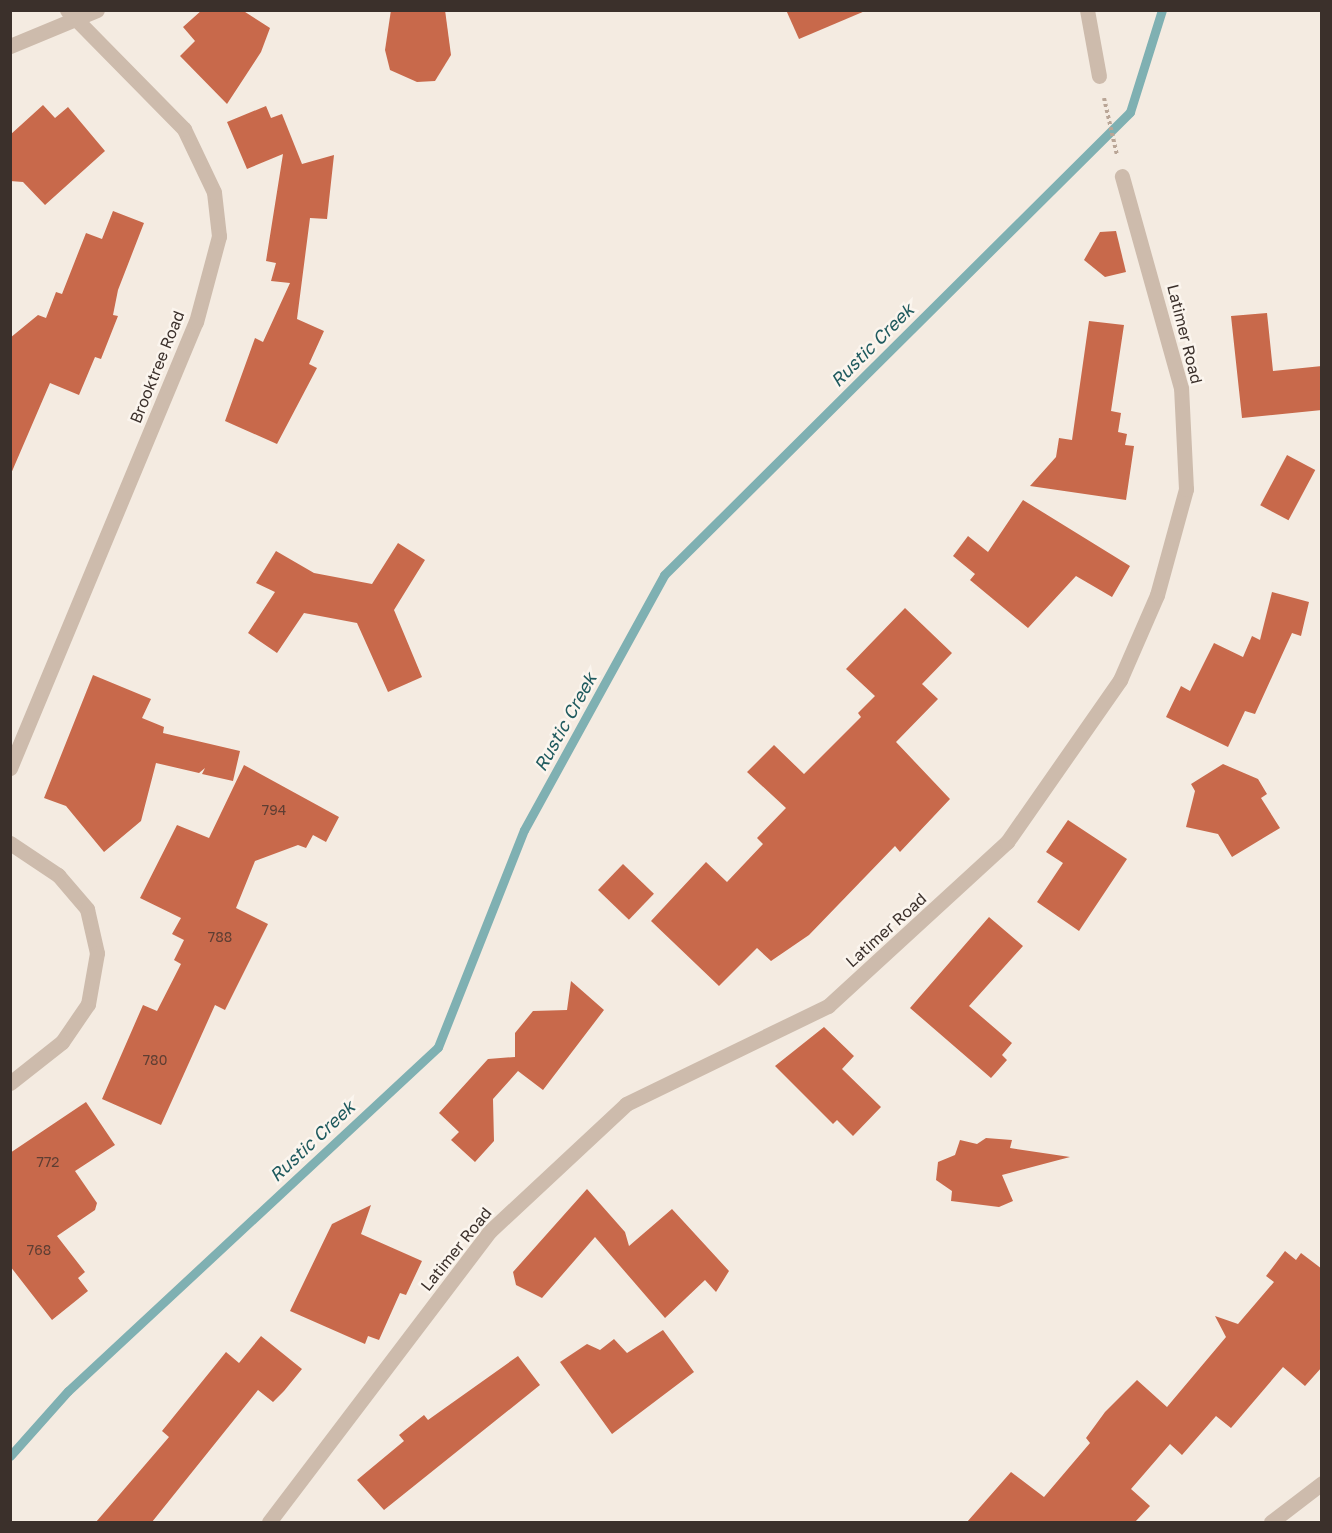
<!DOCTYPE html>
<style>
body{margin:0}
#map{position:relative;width:1332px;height:1533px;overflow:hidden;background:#f4ebe1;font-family:"Golos Text",sans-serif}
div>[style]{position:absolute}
.stream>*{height:9px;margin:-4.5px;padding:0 4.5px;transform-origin:4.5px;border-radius:4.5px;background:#7fb0b2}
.building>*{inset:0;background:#c8694b;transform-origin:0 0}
.path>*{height:4px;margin-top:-2px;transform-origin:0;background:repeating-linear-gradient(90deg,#b9a596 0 3px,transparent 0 6px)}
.minor>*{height:15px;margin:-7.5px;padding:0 7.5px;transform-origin:7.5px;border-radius:7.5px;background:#cdbbac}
span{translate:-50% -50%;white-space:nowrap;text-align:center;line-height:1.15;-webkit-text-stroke:5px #fbf5ee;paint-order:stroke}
.number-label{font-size:14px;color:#5e3e33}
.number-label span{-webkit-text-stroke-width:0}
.street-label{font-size:16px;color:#3b302b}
.water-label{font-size:18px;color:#1f5a5e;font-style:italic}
.frame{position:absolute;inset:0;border:12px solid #3b302b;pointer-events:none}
</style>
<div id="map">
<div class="stream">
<div style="left:10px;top:1456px;width:87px;rotate:-48.3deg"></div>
<div style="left:68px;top:1391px;width:505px;rotate:-42.91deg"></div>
<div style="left:438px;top:1047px;width:233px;rotate:-68.4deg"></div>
<div style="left:524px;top:830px;width:291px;rotate:-61.2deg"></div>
<div style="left:664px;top:575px;width:657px;rotate:-44.81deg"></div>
<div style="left:1130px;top:112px;width:107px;rotate:-72.6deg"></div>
</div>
<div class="building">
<div style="clip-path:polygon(202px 10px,242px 10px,270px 28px,261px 52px,227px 104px,180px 56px,195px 41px,183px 27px)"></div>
<div style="clip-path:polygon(391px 10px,445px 10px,451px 55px,435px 81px,417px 82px,390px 70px,385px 50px)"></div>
<div style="clip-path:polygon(786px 10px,865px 10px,865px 11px,799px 39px)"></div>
<div style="clip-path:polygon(43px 105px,55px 118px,68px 107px,105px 151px,45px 205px,23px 182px,10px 181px,10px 135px)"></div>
<div style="clip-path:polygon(266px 106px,271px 118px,282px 114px,302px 164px,334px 155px,327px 219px,310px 218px,297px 319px,324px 331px,309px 364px,317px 368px,277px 444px,225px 421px,255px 338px,263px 342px,290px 283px,271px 281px,276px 263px,266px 261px,283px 154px,247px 169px,227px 122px)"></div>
<div style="clip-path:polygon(113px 211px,144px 223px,118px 290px,113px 315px,118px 316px,101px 359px,95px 357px,79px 395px,50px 383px,10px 476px,10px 338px,38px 315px,46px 318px,56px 292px,62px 294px,86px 233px,102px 239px)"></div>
<div style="clip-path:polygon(1116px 231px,1126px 272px,1105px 277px,1084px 260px,1100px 232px)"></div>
<div style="clip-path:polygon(1267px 313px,1273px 371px,1322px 366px,1322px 410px,1242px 418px,1231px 316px)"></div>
<div style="clip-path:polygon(1089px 321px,1124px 325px,1111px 411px,1121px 413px,1118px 432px,1127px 434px,1125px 445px,1134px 446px,1126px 500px,1030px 486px,1056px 457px,1059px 438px,1072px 440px)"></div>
<div style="left:1287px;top:455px;width:32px;height:57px;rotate:28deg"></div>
<div style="clip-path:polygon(1023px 500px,1130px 566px,1112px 597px,1076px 576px,1028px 628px,970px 580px,975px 574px,953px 556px,968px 536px,988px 552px)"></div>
<div style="clip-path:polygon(398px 543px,425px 560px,394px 610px,422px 677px,388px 692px,357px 623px,304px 613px,277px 653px,248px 633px,275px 592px,256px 583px,276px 551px,314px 573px,372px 584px)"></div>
<div style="clip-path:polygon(1272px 592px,1309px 602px,1301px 636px,1292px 633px,1255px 714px,1245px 711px,1228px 747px,1166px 717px,1181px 686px,1190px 691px,1214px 643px,1243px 657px,1252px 636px,1260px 640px)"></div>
<div style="clip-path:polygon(905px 608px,952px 653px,922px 684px,938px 699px,896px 742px,950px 799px,900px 852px,895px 846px,809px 935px,771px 961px,757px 948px,719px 986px,651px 921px,706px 862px,727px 882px,763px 844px,757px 838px,786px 808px,747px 772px,774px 745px,804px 774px,861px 717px,858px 713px,875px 696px,846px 669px)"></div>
<div style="clip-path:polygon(93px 675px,151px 699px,142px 718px,164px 727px,163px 733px,240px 751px,233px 781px,202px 774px,205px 768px,199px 773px,156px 763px,141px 821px,104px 852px,66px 806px,44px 798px)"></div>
<div style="clip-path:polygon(1223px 764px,1258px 779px,1267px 794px,1261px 798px,1280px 828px,1232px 857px,1218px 834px,1186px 827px,1195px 791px,1191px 784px)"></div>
<div style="clip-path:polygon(244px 765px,339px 817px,326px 842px,313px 835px,306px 848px,298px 845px,255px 861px,236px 908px,268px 924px,225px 1010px,215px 1005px,161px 1125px,102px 1099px,143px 1005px,157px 1011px,181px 964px,174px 960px,184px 940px,172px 934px,181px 918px,140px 898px,177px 825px,209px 838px)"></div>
<div style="clip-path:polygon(1068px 820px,1127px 859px,1079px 931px,1037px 902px,1063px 863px,1046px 852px)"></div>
<div style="left:623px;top:864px;width:43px;height:36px;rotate:44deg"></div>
<div style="clip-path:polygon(989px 917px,1023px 946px,969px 1006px,1012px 1043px,1002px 1055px,1007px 1060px,991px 1078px,910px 1008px)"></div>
<div style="clip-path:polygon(571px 981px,604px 1010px,543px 1090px,518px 1071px,493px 1099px,494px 1141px,475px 1162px,451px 1140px,459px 1132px,439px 1113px,488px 1059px,515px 1057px,515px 1033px,533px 1011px,567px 1010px)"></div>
<div style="clip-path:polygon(824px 1027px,854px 1056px,842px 1069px,881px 1107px,853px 1136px,837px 1120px,833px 1124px,775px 1066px)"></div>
<div style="clip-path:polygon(86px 1102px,115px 1145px,75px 1171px,97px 1203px,95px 1210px,57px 1236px,85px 1272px,78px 1278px,88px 1291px,52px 1320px,10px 1266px,10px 1153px)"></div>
<div style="clip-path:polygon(986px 1138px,1012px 1140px,1010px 1148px,1070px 1157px,1002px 1175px,1013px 1201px,999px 1207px,951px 1201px,952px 1191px,936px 1180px,938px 1162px,955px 1155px,960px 1140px,977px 1144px)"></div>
<div style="clip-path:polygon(587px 1189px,625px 1232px,629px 1246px,672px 1209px,729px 1271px,716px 1292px,705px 1280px,665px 1318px,595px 1237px,542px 1298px,516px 1285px,513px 1272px)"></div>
<div style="clip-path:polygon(371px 1205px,361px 1234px,422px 1261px,406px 1295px,400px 1293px,379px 1340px,368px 1336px,365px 1344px,290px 1311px,332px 1224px)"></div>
<div style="clip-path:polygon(1285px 1251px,1296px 1260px,1301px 1253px,1322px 1269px,1322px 1367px,1305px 1386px,1283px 1367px,1231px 1428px,1216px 1416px,1182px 1455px,1170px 1444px,1131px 1489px,1150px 1506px,1135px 1522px,967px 1522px,1011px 1472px,1044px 1497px,1090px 1443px,1086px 1438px,1105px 1412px,1137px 1380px,1167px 1407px,1226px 1337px,1215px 1316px,1238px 1324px,1274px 1282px,1266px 1276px)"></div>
<div style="clip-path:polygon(663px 1330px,694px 1372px,612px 1434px,560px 1362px,587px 1344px,600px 1350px,614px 1339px,627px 1353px)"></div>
<div style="clip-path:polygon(261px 1336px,302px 1369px,284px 1391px,273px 1402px,258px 1390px,152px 1522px,96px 1522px,169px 1437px,162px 1431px,226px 1352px,239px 1363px)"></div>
<div style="clip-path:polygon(518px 1356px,540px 1385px,384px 1510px,357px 1480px,404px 1441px,399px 1435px,424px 1415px,428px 1420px)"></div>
</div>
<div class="path">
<div style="left:1104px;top:98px;width:58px;rotate:77.2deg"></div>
</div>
<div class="minor">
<div style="left:1087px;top:10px;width:67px;rotate:79.7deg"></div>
<div style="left:10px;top:46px;width:94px;rotate:-22.5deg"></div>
<div style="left:10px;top:768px;width:483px;rotate:-67.4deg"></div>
<div style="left:196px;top:322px;width:89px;rotate:-75deg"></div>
<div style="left:219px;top:236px;width:44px;rotate:-96.5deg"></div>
<div style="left:214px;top:192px;width:70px;rotate:-115.5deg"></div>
<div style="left:184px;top:129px;width:167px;rotate:-134.5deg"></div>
<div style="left:10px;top:843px;width:58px;rotate:33.7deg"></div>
<div style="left:58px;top:875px;width:45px;rotate:49.5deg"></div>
<div style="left:87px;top:909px;width:45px;rotate:77.2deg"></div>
<div style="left:97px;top:953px;width:52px;rotate:100deg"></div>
<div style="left:88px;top:1004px;width:46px;rotate:124.4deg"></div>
<div style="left:62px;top:1042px;width:66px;rotate:141.7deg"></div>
<div style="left:269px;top:1522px;width:365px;rotate:-52.8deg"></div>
<div style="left:490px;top:1231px;width:186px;rotate:-43deg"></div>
<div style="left:626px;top:1104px;width:225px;rotate:-25.9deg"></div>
<div style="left:828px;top:1006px;width:243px;rotate:-42.5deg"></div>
<div style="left:1007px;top:842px;width:198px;rotate:-55.1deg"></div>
<div style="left:1120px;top:680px;width:93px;rotate:-66.5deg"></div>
<div style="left:1157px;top:595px;width:110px;rotate:-74.7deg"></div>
<div style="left:1186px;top:489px;width:101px;rotate:-92.8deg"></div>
<div style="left:1181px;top:388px;width:220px;rotate:-105.6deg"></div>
<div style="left:1271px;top:1522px;width:64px;rotate:-37.4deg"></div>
</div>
<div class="number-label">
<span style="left:274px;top:810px">794</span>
<span style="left:220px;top:937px">788</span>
<span style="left:155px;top:1060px">780</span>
<span style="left:48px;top:1162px">772</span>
<span style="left:39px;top:1250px">768</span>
</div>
<div class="street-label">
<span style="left:1185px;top:334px;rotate:76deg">Latimer Road</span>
<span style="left:157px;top:367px;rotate:-68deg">Brooktree Road</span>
<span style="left:886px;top:930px;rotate:-42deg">Latimer Road</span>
<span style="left:456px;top:1249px;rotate:-51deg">Latimer Road</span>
</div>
<div class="water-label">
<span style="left:872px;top:345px;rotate:-45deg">Rustic Creek</span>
<span style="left:565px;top:722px;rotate:-61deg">Rustic Creek</span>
<span style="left:312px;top:1141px;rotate:-43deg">Rustic Creek</span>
</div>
<div class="frame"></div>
</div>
